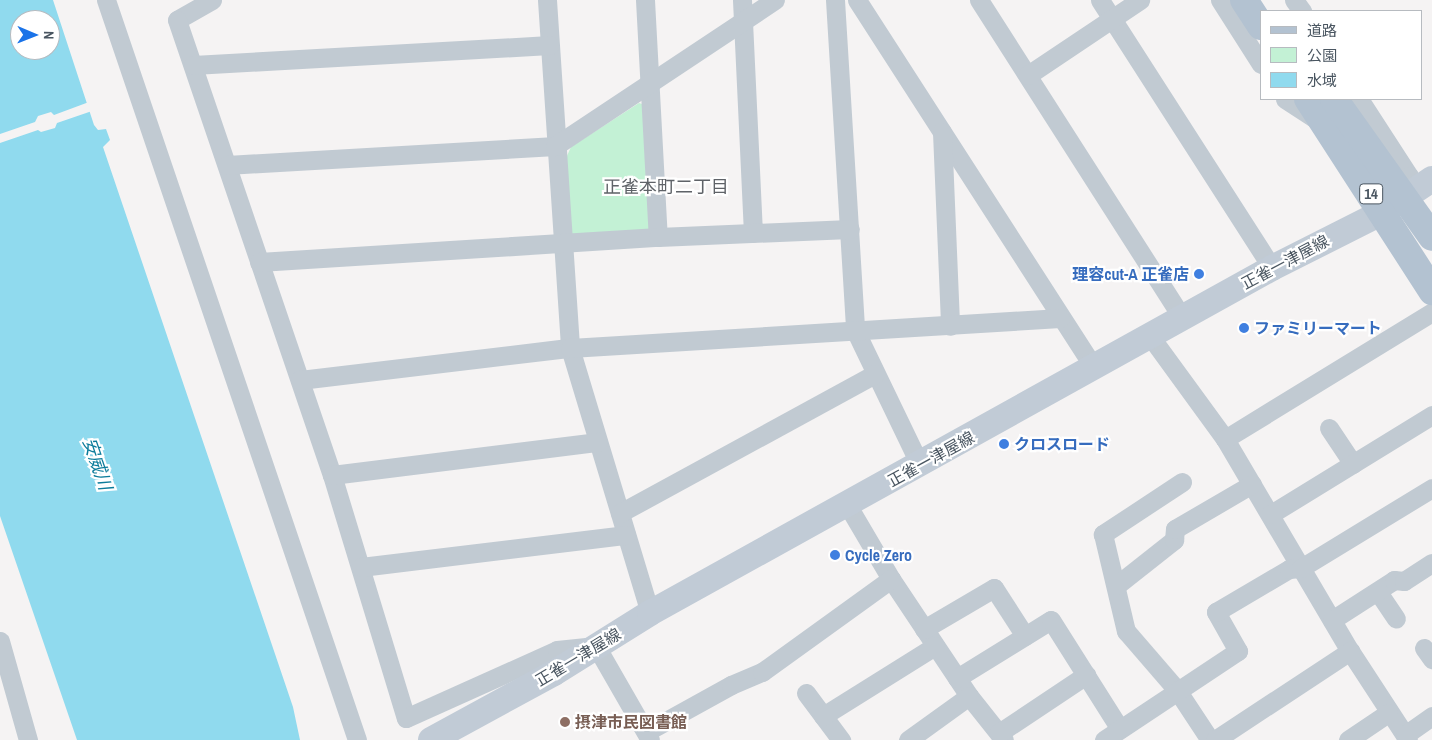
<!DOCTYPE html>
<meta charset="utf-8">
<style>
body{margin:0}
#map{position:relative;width:1432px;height:740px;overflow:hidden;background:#f5f3f3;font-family:"Archivo Narrow","Noto Sans JP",sans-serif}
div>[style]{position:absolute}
.green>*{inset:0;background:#c3f1d5}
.water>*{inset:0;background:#90daee}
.pier>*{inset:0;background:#f5f3f3}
.minor>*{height:19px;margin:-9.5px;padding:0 9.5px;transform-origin:9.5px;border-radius:9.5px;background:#c1cad2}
.secondary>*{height:26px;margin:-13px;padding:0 13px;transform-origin:13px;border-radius:13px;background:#c1cbd6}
.primary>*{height:28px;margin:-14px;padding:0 14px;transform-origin:14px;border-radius:14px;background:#b3c2d1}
.dots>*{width:14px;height:14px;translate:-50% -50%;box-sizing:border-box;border:2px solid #fff;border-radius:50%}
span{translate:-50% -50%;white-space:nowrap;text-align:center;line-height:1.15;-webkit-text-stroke:4.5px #fff;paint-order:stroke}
.shield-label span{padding:1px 4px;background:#fff;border:1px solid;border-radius:4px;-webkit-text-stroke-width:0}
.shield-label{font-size:15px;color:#4a5661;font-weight:700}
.street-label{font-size:16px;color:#4a5661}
.shop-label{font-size:16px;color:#366cbe;font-weight:700}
.right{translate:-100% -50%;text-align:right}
.left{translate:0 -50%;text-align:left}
.education-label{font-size:16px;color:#785e54;font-weight:700}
.neighbourhood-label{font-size:18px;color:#5f6368}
.water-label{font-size:18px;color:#0c7c9b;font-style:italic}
.legend{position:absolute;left:1260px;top:10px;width:162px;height:90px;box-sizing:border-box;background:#fff;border:1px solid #b7bbc0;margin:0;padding:6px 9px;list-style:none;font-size:15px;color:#4a5661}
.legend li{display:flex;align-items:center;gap:10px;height:25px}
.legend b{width:25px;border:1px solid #b7bbc0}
.north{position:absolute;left:10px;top:10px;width:50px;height:50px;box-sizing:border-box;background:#fff;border:1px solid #b7bbc0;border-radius:50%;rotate:91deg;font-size:14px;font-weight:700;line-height:20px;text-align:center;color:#4a5661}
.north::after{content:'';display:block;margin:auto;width:18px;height:22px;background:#1a73e8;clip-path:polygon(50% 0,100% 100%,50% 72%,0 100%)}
</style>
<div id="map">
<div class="green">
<div style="clip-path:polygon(639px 103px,645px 105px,652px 231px,576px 238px,570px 233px,566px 158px,571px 147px)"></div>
</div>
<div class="water">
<div style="clip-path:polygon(evenodd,0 0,53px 0,94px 125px,98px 130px,106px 129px,110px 140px,103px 147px,293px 707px,300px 740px,77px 740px,0 516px,0 0,20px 20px,50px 20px,50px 50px,20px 50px,20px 20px)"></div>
</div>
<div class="pier">
<div style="clip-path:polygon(89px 102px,92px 111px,57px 123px,55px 128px,41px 132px,38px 130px,0 143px,0 134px,35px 122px,38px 116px,51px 112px,54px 115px)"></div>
</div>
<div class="minor">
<div style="left:106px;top:0;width:781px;rotate:71.26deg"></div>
<div style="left:212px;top:0;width:40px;rotate:150.3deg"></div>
<div style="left:177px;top:20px;width:481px;rotate:71.2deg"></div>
<div style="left:332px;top:475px;width:254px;rotate:73.1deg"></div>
<div style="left:406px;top:718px;width:166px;rotate:-24.2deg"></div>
<div style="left:557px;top:650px;width:39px;rotate:-6deg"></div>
<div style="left:596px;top:646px;width:108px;rotate:60.1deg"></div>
<div style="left:547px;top:0;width:349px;rotate:86.2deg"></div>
<div style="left:570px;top:348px;width:277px;rotate:73.2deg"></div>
<div style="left:645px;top:0;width:237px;rotate:86.9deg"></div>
<div style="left:742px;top:0;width:233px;rotate:87.3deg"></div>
<div style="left:835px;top:0;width:331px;rotate:86.5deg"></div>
<div style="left:855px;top:330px;width:150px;rotate:64.3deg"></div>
<div style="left:857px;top:0;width:438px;rotate:57.2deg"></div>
<div style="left:979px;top:0;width:377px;rotate:57.4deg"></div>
<div style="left:1100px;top:0;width:318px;rotate:57.3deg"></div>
<div style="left:1220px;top:0;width:76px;rotate:57.4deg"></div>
<div style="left:1294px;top:0;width:14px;rotate:54deg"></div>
<div style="left:193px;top:65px;width:357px;rotate:-3.2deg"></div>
<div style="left:1028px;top:75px;width:135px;rotate:-33.8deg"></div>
<div style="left:1285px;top:99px;width:38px;rotate:33deg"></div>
<div style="left:1359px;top:99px;width:92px;rotate:57deg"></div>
<div style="left:1409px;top:176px;width:21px;rotate:98deg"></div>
<div style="left:942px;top:132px;width:194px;rotate:87.6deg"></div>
<div style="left:227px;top:165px;width:329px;rotate:-3.3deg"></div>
<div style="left:555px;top:146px;width:264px;rotate:-33.6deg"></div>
<div style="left:259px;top:262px;width:400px;rotate:-3.6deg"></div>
<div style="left:658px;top:237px;width:192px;rotate:-2.4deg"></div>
<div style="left:1150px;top:336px;width:127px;rotate:53.9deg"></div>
<div style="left:1225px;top:439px;width:246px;rotate:59.5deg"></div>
<div style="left:1350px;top:651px;width:106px;rotate:56.9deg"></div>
<div style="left:300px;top:380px;width:272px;rotate:-6.8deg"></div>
<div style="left:570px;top:348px;width:491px;rotate:-3.5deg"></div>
<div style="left:1329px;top:428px;width:43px;rotate:56.3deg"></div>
<div style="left:1225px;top:439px;width:243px;rotate:-31.5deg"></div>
<div style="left:332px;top:475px;width:268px;rotate:-7.1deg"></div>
<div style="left:1182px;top:482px;width:95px;rotate:146.6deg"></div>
<div style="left:1103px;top:534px;width:100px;rotate:76.7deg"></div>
<div style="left:1126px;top:631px;width:78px;rotate:49.2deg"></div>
<div style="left:1177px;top:690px;width:60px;rotate:56.6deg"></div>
<div style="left:848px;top:506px;width:85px;rotate:59.5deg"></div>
<div style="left:891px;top:579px;width:141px;rotate:56.3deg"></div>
<div style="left:969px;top:696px;width:56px;rotate:51.5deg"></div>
<div style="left:620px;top:513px;width:290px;rotate:-28.6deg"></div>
<div style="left:1271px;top:514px;width:189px;rotate:-31.6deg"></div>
<div style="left:361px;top:567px;width:267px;rotate:-6.9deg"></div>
<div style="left:1117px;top:585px;width:73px;rotate:-38.3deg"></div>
<div style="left:1174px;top:540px;width:11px;rotate:-85deg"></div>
<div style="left:1175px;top:529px;width:89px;rotate:-30.3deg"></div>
<div style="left:1378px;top:592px;width:32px;rotate:56deg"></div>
<div style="left:1332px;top:620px;width:74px;rotate:-32.8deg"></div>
<div style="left:1394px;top:580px;width:10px;rotate:6deg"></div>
<div style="left:1404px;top:581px;width:33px;rotate:-33deg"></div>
<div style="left:924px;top:629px;width:81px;rotate:-30.4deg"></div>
<div style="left:994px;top:588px;width:57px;rotate:57.1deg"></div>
<div style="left:0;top:641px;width:103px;rotate:74.2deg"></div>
<div style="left:1424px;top:648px;width:14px;rotate:54deg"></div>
<div style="left:957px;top:678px;width:110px;rotate:-31.7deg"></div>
<div style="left:1051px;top:620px;width:129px;rotate:57.7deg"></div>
<div style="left:806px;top:693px;width:59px;rotate:53.3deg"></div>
<div style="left:823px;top:716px;width:132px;rotate:-32deg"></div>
<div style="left:646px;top:732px;width:97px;rotate:-28.9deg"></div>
<div style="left:731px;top:685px;width:34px;rotate:-23deg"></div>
<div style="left:762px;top:672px;width:159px;rotate:-35.8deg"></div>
<div style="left:999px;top:733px;width:105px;rotate:-33.7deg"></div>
<div style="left:1405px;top:735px;width:33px;rotate:-35deg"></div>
<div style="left:908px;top:740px;width:75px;rotate:-35.8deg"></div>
<div style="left:1104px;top:740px;width:161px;rotate:-33.6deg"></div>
<div style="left:1238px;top:651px;width:45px;rotate:-119.4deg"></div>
<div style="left:1216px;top:612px;width:85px;rotate:-30.5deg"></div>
<div style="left:1289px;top:569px;width:12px;rotate:-5deg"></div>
<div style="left:1301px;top:568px;width:153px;rotate:-31.4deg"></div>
<div style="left:1215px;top:740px;width:162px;rotate:-33.4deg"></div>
<div style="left:1348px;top:740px;width:48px;rotate:-34deg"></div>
</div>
<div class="secondary">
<div style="left:431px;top:740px;width:140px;rotate:-28.6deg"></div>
<div style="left:554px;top:673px;width:113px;rotate:-32deg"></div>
<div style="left:650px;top:613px;width:711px;rotate:-29.02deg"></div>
<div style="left:1272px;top:268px;width:124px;rotate:-26.8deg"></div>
<div style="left:1383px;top:212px;width:59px;rotate:-34deg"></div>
</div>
<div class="primary">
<div style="left:1244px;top:0;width:31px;rotate:57deg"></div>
<div style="left:1308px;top:99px;width:229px;rotate:57.1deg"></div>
<div style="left:1334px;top:99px;width:169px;rotate:54.6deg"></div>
</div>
<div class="dots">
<div style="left:1199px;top:274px;background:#3f7fe0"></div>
<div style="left:1244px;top:328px;background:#3f7fe0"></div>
<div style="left:1004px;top:444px;background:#3f7fe0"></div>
<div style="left:835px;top:555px;background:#3f7fe0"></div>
<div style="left:565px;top:722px;background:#8d6e63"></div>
</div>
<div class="shield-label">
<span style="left:1371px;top:194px">14</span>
</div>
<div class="street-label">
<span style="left:1285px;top:262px;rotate:-28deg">正雀一津屋線</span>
<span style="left:931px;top:459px;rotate:-29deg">正雀一津屋線</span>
<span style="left:578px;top:657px;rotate:-31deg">正雀一津屋線</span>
</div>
<div class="shop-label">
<span class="right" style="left:1189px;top:274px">理容cut-A 正雀店</span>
<span class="left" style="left:1254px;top:328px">ファミリーマート</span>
<span class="left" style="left:1014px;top:444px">クロスロード</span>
<span class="left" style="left:845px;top:555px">Cycle Zero</span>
</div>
<div class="education-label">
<span class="left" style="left:575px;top:722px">摂津市民図書館</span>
</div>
<div class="neighbourhood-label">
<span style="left:666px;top:187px">正雀本町二丁目</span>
</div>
<div class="water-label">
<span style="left:97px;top:464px;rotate:71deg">安威川</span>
</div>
<ul class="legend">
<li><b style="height:6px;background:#b3c2d1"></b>道路</li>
<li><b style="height:14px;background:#c3f1d5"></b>公園</li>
<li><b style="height:14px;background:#90daee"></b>水域</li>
</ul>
<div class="north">N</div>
</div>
